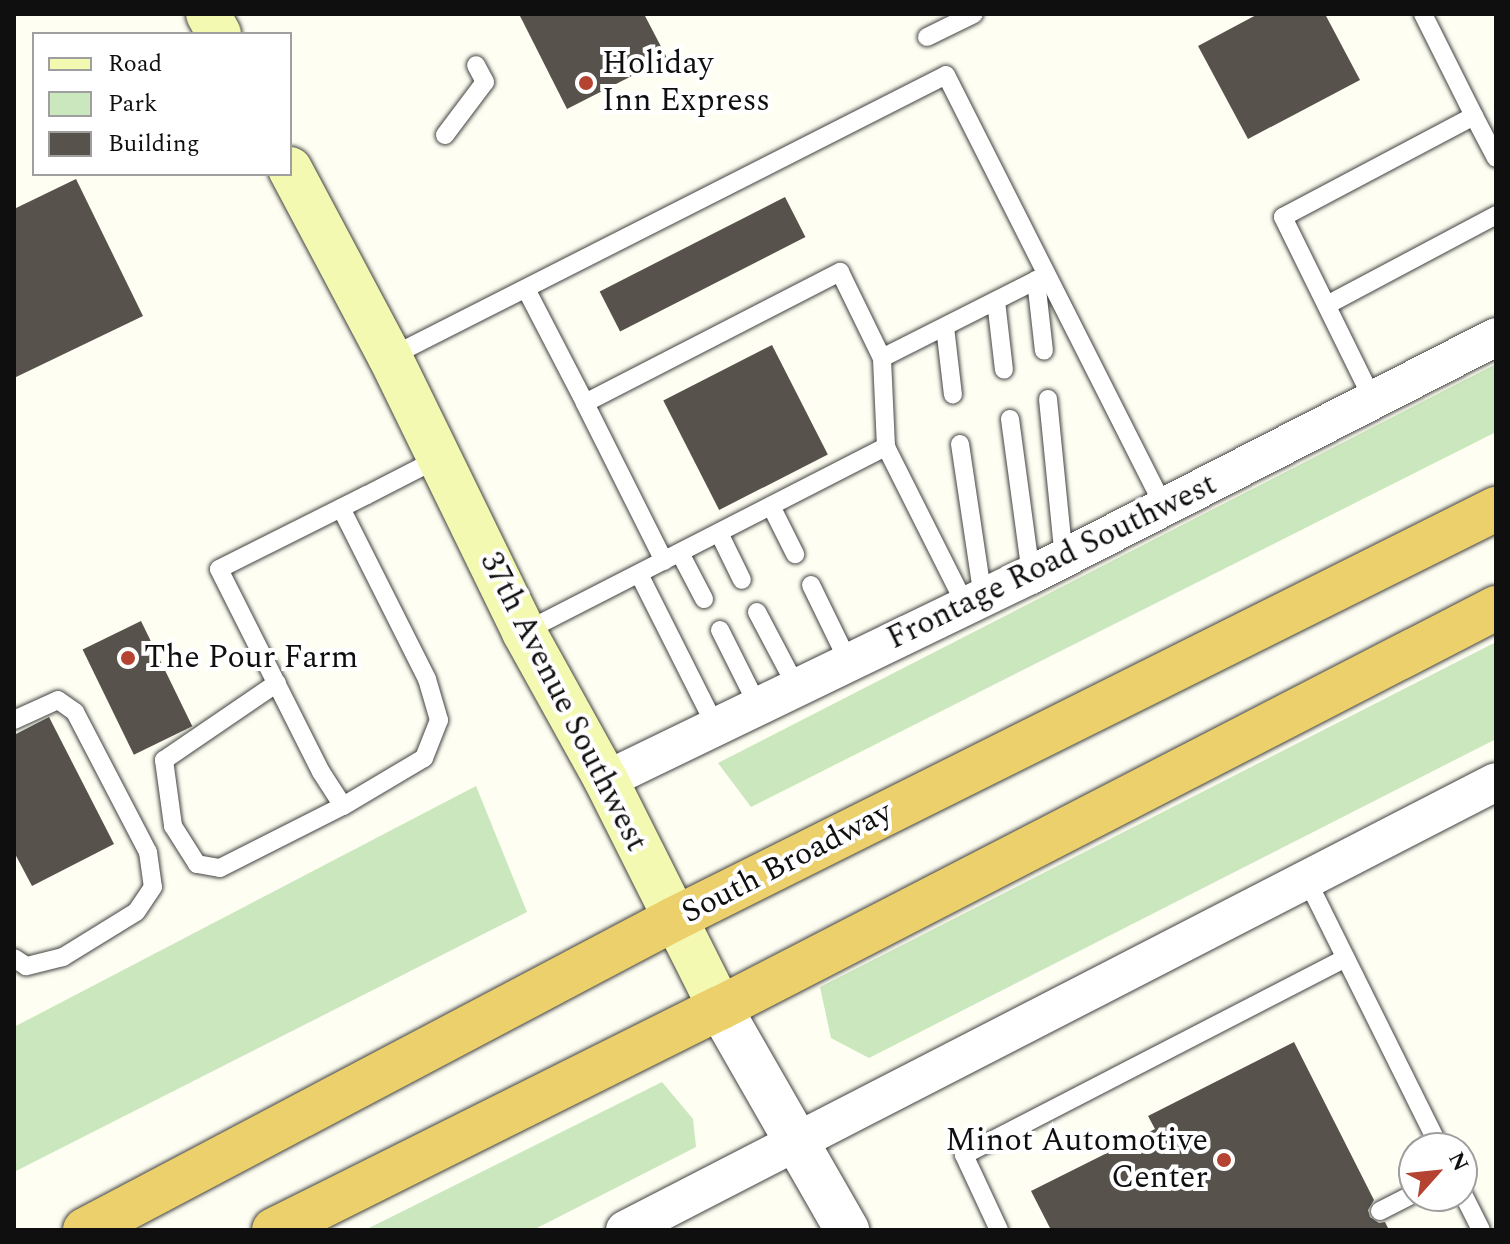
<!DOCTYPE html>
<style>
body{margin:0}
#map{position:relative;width:1510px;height:1244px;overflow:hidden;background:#fefef2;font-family:Spectral,serif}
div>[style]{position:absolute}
.green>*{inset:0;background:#cbe7bd}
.building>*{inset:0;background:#57524c;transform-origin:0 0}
.roads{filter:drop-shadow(0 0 2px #424242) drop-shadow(0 0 2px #424242)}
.service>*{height:18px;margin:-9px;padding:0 9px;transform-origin:9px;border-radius:9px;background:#fff}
.minor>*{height:38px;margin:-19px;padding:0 19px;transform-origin:19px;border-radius:19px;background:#fff}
.tertiary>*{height:44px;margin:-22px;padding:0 22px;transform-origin:22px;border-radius:22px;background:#fff}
.secondary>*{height:44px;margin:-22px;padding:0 22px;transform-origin:22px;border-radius:22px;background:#f4f9b2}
.trunk>*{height:44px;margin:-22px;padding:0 22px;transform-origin:22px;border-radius:22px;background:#ecd06c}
.dots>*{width:22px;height:22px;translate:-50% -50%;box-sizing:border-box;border:4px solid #fff;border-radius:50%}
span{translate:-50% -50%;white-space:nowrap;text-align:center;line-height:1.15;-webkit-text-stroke:8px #fff;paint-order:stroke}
.poi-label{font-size:32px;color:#0f0f0f}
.left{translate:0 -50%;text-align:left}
.right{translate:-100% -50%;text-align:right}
.street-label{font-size:32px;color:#0f0f0f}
.frame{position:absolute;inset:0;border:16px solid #0f0f0f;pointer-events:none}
.legend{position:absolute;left:32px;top:32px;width:260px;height:144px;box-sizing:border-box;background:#fff;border:2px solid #9f9f9f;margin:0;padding:10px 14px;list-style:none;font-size:24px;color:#0f0f0f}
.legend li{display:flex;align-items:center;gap:16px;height:40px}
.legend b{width:40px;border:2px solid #9f9f9f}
.north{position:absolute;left:1398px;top:1132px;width:80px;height:80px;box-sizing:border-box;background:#fff;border:2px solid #9f9f9f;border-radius:50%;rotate:63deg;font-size:22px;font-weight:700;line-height:32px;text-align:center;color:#0f0f0f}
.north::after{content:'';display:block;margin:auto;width:28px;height:36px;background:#b54331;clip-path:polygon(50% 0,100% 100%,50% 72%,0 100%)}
</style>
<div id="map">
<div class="green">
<div style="clip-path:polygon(1496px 364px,1496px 432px,751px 807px,718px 763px)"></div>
<div style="clip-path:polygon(1496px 642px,1496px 739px,869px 1058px,831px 1038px,820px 987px)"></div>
<div style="clip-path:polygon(476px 786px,527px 912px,14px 1172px,14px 1027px)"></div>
<div style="clip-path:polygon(662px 1082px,693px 1119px,696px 1147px,533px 1230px,365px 1230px)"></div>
</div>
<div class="building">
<div style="clip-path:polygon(519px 14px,644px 14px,667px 58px,567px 109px)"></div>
<div style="clip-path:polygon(1258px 14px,1325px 14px,1360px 80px,1248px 139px,1198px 46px)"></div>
<div style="clip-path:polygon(76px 179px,143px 316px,14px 378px,14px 209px)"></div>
<div style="left:785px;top:197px;width:45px;height:208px;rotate:63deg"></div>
<div style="left:772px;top:345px;width:123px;height:122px;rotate:63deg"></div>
<div style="left:141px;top:621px;width:117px;height:65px;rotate:64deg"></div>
<div style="clip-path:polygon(49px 717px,114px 844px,32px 886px,14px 852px,14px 735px)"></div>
<div style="clip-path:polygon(1294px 1042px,1374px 1200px,1368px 1210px,1370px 1217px,1379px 1223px,1385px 1222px,1389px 1230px,1051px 1230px,1031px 1191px,1155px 1129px,1148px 1116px)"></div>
</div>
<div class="roads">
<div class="service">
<div style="left:1423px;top:14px;width:114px;rotate:63.4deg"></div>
<div style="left:927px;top:37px;width:52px;rotate:-26.1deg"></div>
<div style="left:445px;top:135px;width:66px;rotate:-53deg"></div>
<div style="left:485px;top:82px;width:19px;rotate:-118deg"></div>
<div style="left:1036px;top:280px;width:71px;rotate:83.6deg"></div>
<div style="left:526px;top:289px;width:128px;rotate:62.6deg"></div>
<div style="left:996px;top:301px;width:69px;rotate:83.4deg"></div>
<div style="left:1327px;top:305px;width:191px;rotate:-28deg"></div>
<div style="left:945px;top:327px;width:68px;rotate:83.3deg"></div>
<div style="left:390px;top:357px;width:623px;rotate:-26.89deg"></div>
<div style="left:946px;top:75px;width:484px;rotate:63.2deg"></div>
<div style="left:1048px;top:399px;width:160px;rotate:84.3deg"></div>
<div style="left:1373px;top:400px;width:204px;rotate:-116.2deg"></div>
<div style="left:1283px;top:217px;width:216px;rotate:-27.9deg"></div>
<div style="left:1474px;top:116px;width:47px;rotate:62.4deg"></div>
<div style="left:1010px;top:419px;width:157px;rotate:82.3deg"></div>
<div style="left:960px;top:444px;width:156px;rotate:81.5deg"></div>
<div style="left:771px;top:506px;width:54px;rotate:63.4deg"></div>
<div style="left:341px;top:508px;width:191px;rotate:63.3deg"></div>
<div style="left:427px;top:679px;width:43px;rotate:73.7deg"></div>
<div style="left:439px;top:720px;width:41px;rotate:111.5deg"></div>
<div style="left:424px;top:758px;width:94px;rotate:149.3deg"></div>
<div style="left:343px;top:806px;width:40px;rotate:-122.9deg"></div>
<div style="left:321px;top:772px;width:227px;rotate:-116.7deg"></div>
<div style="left:219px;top:569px;width:165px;rotate:-26.6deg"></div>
<div style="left:367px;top:495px;width:81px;rotate:-27.2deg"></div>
<div style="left:719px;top:533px;width:52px;rotate:63.9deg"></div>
<div style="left:680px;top:553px;width:52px;rotate:62.4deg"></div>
<div style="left:664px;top:561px;width:177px;rotate:-116.6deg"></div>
<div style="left:585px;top:403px;width:287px;rotate:-27.2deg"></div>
<div style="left:840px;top:272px;width:96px;rotate:64deg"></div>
<div style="left:639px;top:574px;width:171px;rotate:63.3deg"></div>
<div style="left:811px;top:585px;width:87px;rotate:64deg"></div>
<div style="left:966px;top:606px;width:178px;rotate:-116.7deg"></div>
<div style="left:886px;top:447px;width:89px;rotate:-92.6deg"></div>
<div style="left:882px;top:358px;width:184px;rotate:-26.8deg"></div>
<div style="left:757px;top:612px;width:86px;rotate:62.2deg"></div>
<div style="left:720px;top:630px;width:85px;rotate:63.4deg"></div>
<div style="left:524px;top:632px;width:407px;rotate:-27.1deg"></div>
<div style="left:277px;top:683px;width:137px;rotate:145.7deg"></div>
<div style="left:164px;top:760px;width:67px;rotate:82.2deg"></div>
<div style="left:173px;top:826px;width:45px;rotate:57.7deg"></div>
<div style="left:197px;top:864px;width:23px;rotate:10deg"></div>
<div style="left:220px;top:868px;width:138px;rotate:-26.8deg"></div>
<div style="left:14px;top:720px;width:48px;rotate:-24.4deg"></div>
<div style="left:58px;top:700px;width:21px;rotate:35deg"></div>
<div style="left:75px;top:712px;width:158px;rotate:62.5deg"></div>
<div style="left:148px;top:852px;width:35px;rotate:82deg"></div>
<div style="left:153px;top:887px;width:30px;rotate:124deg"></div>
<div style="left:136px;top:912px;width:86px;rotate:148.3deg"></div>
<div style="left:63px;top:957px;width:38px;rotate:166deg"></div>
<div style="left:26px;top:966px;width:14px;rotate:-146deg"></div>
<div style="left:1307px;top:880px;width:299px;rotate:63.6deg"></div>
<div style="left:1462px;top:1192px;width:42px;rotate:63.4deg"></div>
<div style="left:1380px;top:1211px;width:38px;rotate:-27deg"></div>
<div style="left:999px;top:1230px;width:83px;rotate:-115deg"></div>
<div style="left:964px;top:1155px;width:429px;rotate:-27.3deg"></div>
</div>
<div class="minor">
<div style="left:606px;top:780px;width:472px;rotate:-25.8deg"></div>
<div style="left:1031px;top:575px;width:522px;rotate:-27.1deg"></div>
<div style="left:625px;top:1230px;width:979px;rotate:-27.22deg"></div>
</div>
<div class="tertiary">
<div style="left:720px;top:1008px;width:256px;rotate:60.2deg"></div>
</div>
<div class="secondary">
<div style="left:208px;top:14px;width:23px;rotate:61deg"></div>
<div style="left:290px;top:169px;width:213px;rotate:62deg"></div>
<div style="left:390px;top:357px;width:306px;rotate:64deg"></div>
<div style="left:524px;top:632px;width:169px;rotate:61deg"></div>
<div style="left:606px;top:780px;width:255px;rotate:63.4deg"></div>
</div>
<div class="trunk">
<div style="left:85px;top:1230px;width:666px;rotate:-27.83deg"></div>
<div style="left:674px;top:919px;width:919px;rotate:-26.51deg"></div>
<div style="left:274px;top:1230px;width:498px;rotate:-26.5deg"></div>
<div style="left:720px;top:1008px;width:873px;rotate:-27.27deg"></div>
</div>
</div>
<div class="dots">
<div style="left:586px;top:83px;background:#b54331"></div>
<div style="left:128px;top:658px;background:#b54331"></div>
<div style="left:1224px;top:1160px;background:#b54331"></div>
</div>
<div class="poi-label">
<span class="left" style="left:602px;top:83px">Holiday<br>Inn Express</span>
<span class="left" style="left:144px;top:658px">The Pour Farm</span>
<span class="right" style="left:1208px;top:1160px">Minot Automotive<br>Center</span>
</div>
<div class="street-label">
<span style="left:1052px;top:562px;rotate:-26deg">Frontage Road Southwest</span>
<span style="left:563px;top:702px;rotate:63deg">37th Avenue Southwest</span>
<span style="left:787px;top:863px;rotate:-27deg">South Broadway</span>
</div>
<div class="frame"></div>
<ul class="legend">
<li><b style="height:10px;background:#f4f9b2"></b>Road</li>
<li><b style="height:22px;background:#cbe7bd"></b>Park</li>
<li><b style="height:22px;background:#57524c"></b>Building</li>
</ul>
<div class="north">N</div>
</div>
